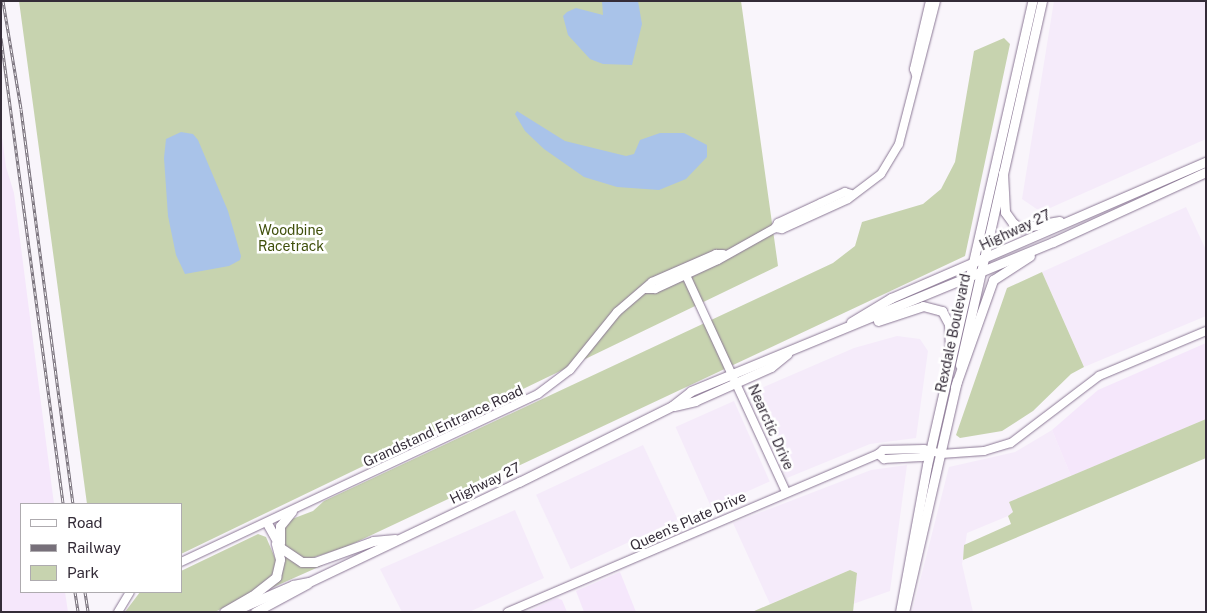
<!DOCTYPE html>
<style>
body{margin:0}
#map{position:relative;width:1207px;height:613px;overflow:hidden;background:#f9f5fb;font-family:"Public Sans",sans-serif}
div>[style]{position:absolute}
.built>*{inset:0;background:#f5ebfa;transform-origin:0 0}
.industrial>*{inset:0;background:#f5e7fb}
.green>*{inset:0;background:#c7d3af}
.water>*{inset:0;background:#a9c3e9}
.roads{filter:drop-shadow(0 0 1px #8b7895) drop-shadow(0 0 1px #8b7895)}
.tertiary>*{height:8px;margin:-4px;padding:0 4px;transform-origin:4px;border-radius:4px;background:#fff}
.secondary>*{height:9px;margin:-4.5px;padding:0 4.5px;transform-origin:4.5px;border-radius:4.5px;background:#fff}
.primary>*{height:9px;margin:-4.5px;padding:0 4.5px;transform-origin:4.5px;border-radius:4.5px;background:#fff}
.rail>*{height:3px;margin-top:-1.5px;transform-origin:0;background:repeating-linear-gradient(90deg,#fff 0 4px,#77707a 0 8px);box-sizing:border-box;border-block:1px solid #77707a}
span{translate:-50% -50%;white-space:nowrap;text-align:center;line-height:1.15;-webkit-text-stroke:5px #fff;paint-order:stroke}
.park-label{font-size:14px;color:#40500c}
.street-label{font-size:14px;color:#342c38}
.frame{position:absolute;inset:0;border:2px solid #342c38;pointer-events:none}
.legend{position:absolute;left:20px;top:503px;width:162px;height:90px;box-sizing:border-box;background:#fff;border:1px solid #aeabaf;margin:0;padding:6px 9px;list-style:none;font-size:15px;color:#342c38}
.legend li{display:flex;align-items:center;gap:10px;height:25px}
.legend b{width:25px;border:1px solid #aeabaf}
</style>
<div id="map">
<div class="built">
<div style="clip-path:polygon(1054px 1px,1206px 1px,1206px 139px,1041px 212px,1022px 199px)"></div>
<div style="clip-path:polygon(1186px 207px,1206px 250px,1206px 316px,1084px 367px,1042px 272px)"></div>
<div style="clip-path:polygon(897px 336px,920px 339px,928px 351px,916px 438px,870px 444px,787px 478px,750px 393px,854px 348px)"></div>
<div style="left:734px;top:401px;width:88px;height:64px;rotate:66deg"></div>
<div style="clip-path:polygon(1052px 430px,1071px 476px,1010px 502px,1013px 512px,1008px 516px,967px 533px,962px 564px,973px 612px,912px 612px,949px 467px,1015px 452px)"></div>
<div style="left:643px;top:445px;width:82px;height:118px;rotate:65deg"></div>
<div style="clip-path:polygon(907px 465px,890px 591px,853px 604px,857px 573px,850px 570px,770px 604px,733px 523px,871px 470px)"></div>
<div style="clip-path:polygon(515px 510px,544px 578px,469px 612px,402px 612px,380px 569px)"></div>
</div>
<div class="industrial">
<div style="clip-path:polygon(1px 130px,6px 167px,14px 193px,54px 504px,21px 504px,21px 592px,65px 592px,68px 612px,1px 612px)"></div>
<div style="clip-path:polygon(1206px 343px,1206px 419px,1071px 476px,1052px 430px,1098px 390px)"></div>
<div style="clip-path:polygon(620px 572px,636px 612px,584px 612px,576px 591px)"></div>
<div style="clip-path:polygon(557px 598px,562px 600px,567px 612px,526px 612px)"></div>
</div>
<div class="green">
<div style="clip-path:polygon(19px 1px,741px 1px,778px 266px,181px 554px,181px 504px,87px 504px)"></div>
<div style="clip-path:polygon(1004px 38px,1010px 44px,965px 256px,346px 547px,312px 558px,302px 558px,285px 547px,283px 531px,292px 519px,313px 511px,324px 501px,833px 263px,855px 246px,862px 222px,923px 204px,941px 189px,955px 162px,974px 51px)"></div>
<div style="clip-path:polygon(1042px 272px,1084px 367px,1071px 374px,1033px 411px,1002px 431px,960px 438px,956px 435px,1007px 288px)"></div>
<div style="clip-path:polygon(1206px 419px,1206px 458px,963px 560px,964px 545px,1011px 524px,1008px 516px,1013px 512px,1009px 502px)"></div>
<div style="clip-path:polygon(258px 534px,266px 537px,278px 565px,271px 580px,256px 591px,215px 612px,125px 612px,140px 592px,181px 592px,181px 571px)"></div>
<div style="clip-path:polygon(282px 554px,302px 566px,323px 565px,267px 590px,282px 570px)"></div>
<div style="clip-path:polygon(850px 570px,857px 573px,853px 612px,752px 612px)"></div>
</div>
<div class="water">
<div style="clip-path:polygon(602px 1px,638px 1px,642px 24px,632px 65px,603px 64px,590px 59px,568px 35px,563px 16px,567px 12px,576px 8px,603px 15px)"></div>
<div style="clip-path:polygon(517px 111px,565px 141px,626px 156px,634px 154px,640px 140px,660px 133px,684px 133px,707px 145px,707px 157px,686px 179px,659px 190px,617px 187px,584px 177px,544px 149px,525px 131px,515px 114px)"></div>
<div style="clip-path:polygon(181px 132px,193px 134px,198px 140px,228px 211px,241px 256px,240px 260px,229px 266px,185px 274px,176px 255px,168px 216px,164px 158px,166px 139px)"></div>
</div>
<div class="roads">
<div class="tertiary">
<div style="left:916px;top:75px;width:6px;rotate:-108deg"></div>
<div style="left:914px;top:69px;width:70px;rotate:-76.8deg"></div>
<div style="left:775px;top:228px;width:6px;rotate:-59deg"></div>
<div style="left:778px;top:223px;width:47px;rotate:-24.9deg"></div>
<div style="left:821px;top:203px;width:26px;rotate:-25deg"></div>
<div style="left:845px;top:192px;width:6px;rotate:18deg"></div>
<div style="left:684px;top:271px;width:243px;rotate:65.2deg"></div>
<div style="left:645px;top:289px;width:10px"></div>
<div style="left:655px;top:289px;width:69px;rotate:-24.7deg"></div>
<div style="left:718px;top:260px;width:65px;rotate:-29.3deg"></div>
<div style="left:775px;top:228px;width:7px;rotate:8deg"></div>
<div style="left:782px;top:229px;width:72px;rotate:-24.4deg"></div>
<div style="left:848px;top:199px;width:41px;rotate:-37.1deg"></div>
<div style="left:881px;top:174px;width:35px;rotate:-59deg"></div>
<div style="left:899px;top:144px;width:148px;rotate:-75.5deg"></div>
<div style="left:878px;top:454px;width:8px;rotate:40deg"></div>
<div style="left:884px;top:459px;width:38px;rotate:-3deg"></div>
<div style="left:922px;top:457px;width:9px;rotate:-32deg"></div>
<div style="left:181px;top:562px;width:395px;rotate:-25.2deg"></div>
<div style="left:538px;top:394px;width:40px;rotate:-37deg"></div>
<div style="left:570px;top:370px;width:75px;rotate:-51deg"></div>
<div style="left:617px;top:312px;width:46px;rotate:-40.6deg"></div>
<div style="left:652px;top:282px;width:70px;rotate:-23.6deg"></div>
<div style="left:716px;top:254px;width:7px"></div>
<div style="left:118px;top:612px;width:23px;rotate:-59deg"></div>
<div style="left:508px;top:612px;width:402px;rotate:-23.1deg"></div>
<div style="left:878px;top:454px;width:6px;rotate:-39deg"></div>
<div style="left:883px;top:450px;width:41px;rotate:-1.4deg"></div>
<div style="left:924px;top:449px;width:18px;rotate:16deg"></div>
<div style="left:941px;top:454px;width:43px;rotate:-4deg"></div>
<div style="left:984px;top:451px;width:28px;rotate:-17deg"></div>
<div style="left:1011px;top:443px;width:111px;rotate:-37.3deg"></div>
<div style="left:1099px;top:376px;width:116px;rotate:-22.8deg"></div>
</div>
<div class="secondary">
<div style="left:960px;top:365px;width:373px;rotate:-77.3deg"></div>
<div style="left:900px;top:612px;width:149px;rotate:-79.6deg"></div>
<div style="left:927px;top:465px;width:476px;rotate:-77.2deg"></div>
<div style="left:904px;top:612px;width:237px;rotate:-77.1deg"></div>
</div>
<div class="primary">
<div style="left:1003px;top:173px;width:39px;rotate:87deg"></div>
<div style="left:1005px;top:212px;width:14px;rotate:54deg"></div>
<div style="left:1013px;top:223px;width:9px;rotate:36deg"></div>
<div style="left:1020px;top:228px;width:40px;rotate:-10deg"></div>
<div style="left:878px;top:321px;width:47px;rotate:-18.4deg"></div>
<div style="left:923px;top:306px;width:20px;rotate:15deg"></div>
<div style="left:942px;top:311px;width:15px;rotate:62deg"></div>
<div style="left:949px;top:324px;width:35px;rotate:88deg"></div>
<div style="left:851px;top:322px;width:47px;rotate:-31deg"></div>
<div style="left:891px;top:298px;width:343px;rotate:-23.4deg"></div>
<div style="left:955px;top:387px;width:114px;rotate:-70.4deg"></div>
<div style="left:993px;top:280px;width:44px;rotate:-33deg"></div>
<div style="left:674px;top:406px;width:22px;rotate:-13deg"></div>
<div style="left:695px;top:401px;width:83px;rotate:-24.1deg"></div>
<div style="left:771px;top:367px;width:21px;rotate:-39deg"></div>
<div style="left:267px;top:523px;width:29px;rotate:61deg"></div>
<div style="left:281px;top:548px;width:25px;rotate:34deg"></div>
<div style="left:302px;top:562px;width:13px"></div>
<div style="left:315px;top:562px;width:62px;rotate:-19.9deg"></div>
<div style="left:373px;top:541px;width:22px;rotate:-5deg"></div>
<div style="left:280px;top:543px;width:17px;rotate:-90deg"></div>
<div style="left:280px;top:526px;width:19px;rotate:-51deg"></div>
<div style="left:224px;top:612px;width:32px;rotate:-30deg"></div>
<div style="left:252px;top:596px;width:31px;rotate:-38deg"></div>
<div style="left:276px;top:577px;width:18px;rotate:-77deg"></div>
<div style="left:280px;top:559px;width:16px;rotate:-105deg"></div>
<div style="left:231px;top:612px;width:68px;rotate:-23.5deg"></div>
<div style="left:293px;top:585px;width:16px;rotate:-11deg"></div>
<div style="left:309px;top:582px;width:233px;rotate:-25.5deg"></div>
<div style="left:519px;top:482px;width:171px;rotate:-26.4deg"></div>
<div style="left:672px;top:406px;width:24px;rotate:-38deg"></div>
<div style="left:691px;top:391px;width:391px;rotate:-22.4deg"></div>
<div style="left:1053px;top:242px;width:168px;rotate:-24.6deg"></div>
<div style="left:255px;top:612px;width:59px;rotate:-28.3deg"></div>
</div>
</div>
<div class="rail">
<div style="left:3px;top:1px;width:109px;rotate:80.5deg"></div>
<div style="left:21px;top:109px;width:398px;rotate:82.5deg"></div>
<div style="left:1px;top:38px;width:470px;rotate:82.4deg"></div>
<div style="left:75px;top:592px;width:20px;rotate:81deg"></div>
<div style="left:85px;top:592px;width:20px;rotate:81deg"></div>
</div>
<div class="park-label">
<span style="left:291px;top:238px">Woodbine<br>Racetrack</span>
</div>
<div class="street-label">
<span style="left:1015px;top:230px;rotate:-25deg">Highway 27</span>
<span style="left:953px;top:333px;rotate:-78deg">Rexdale Boulevard</span>
<span style="left:443px;top:426px;rotate:-25deg">Grandstand Entrance Road</span>
<span style="left:771px;top:427px;rotate:66deg">Nearctic Drive</span>
<span style="left:485px;top:483px;rotate:-26deg">Highway 27</span>
<span style="left:688px;top:521px;rotate:-24deg">Queen's Plate Drive</span>
</div>
<div class="frame"></div>
<ul class="legend">
<li><b style="height:6px;background:#fff"></b>Road</li>
<li><b style="height:6px;background:#77707a"></b>Railway</li>
<li><b style="height:14px;background:#c7d3af"></b>Park</li>
</ul>
</div>
